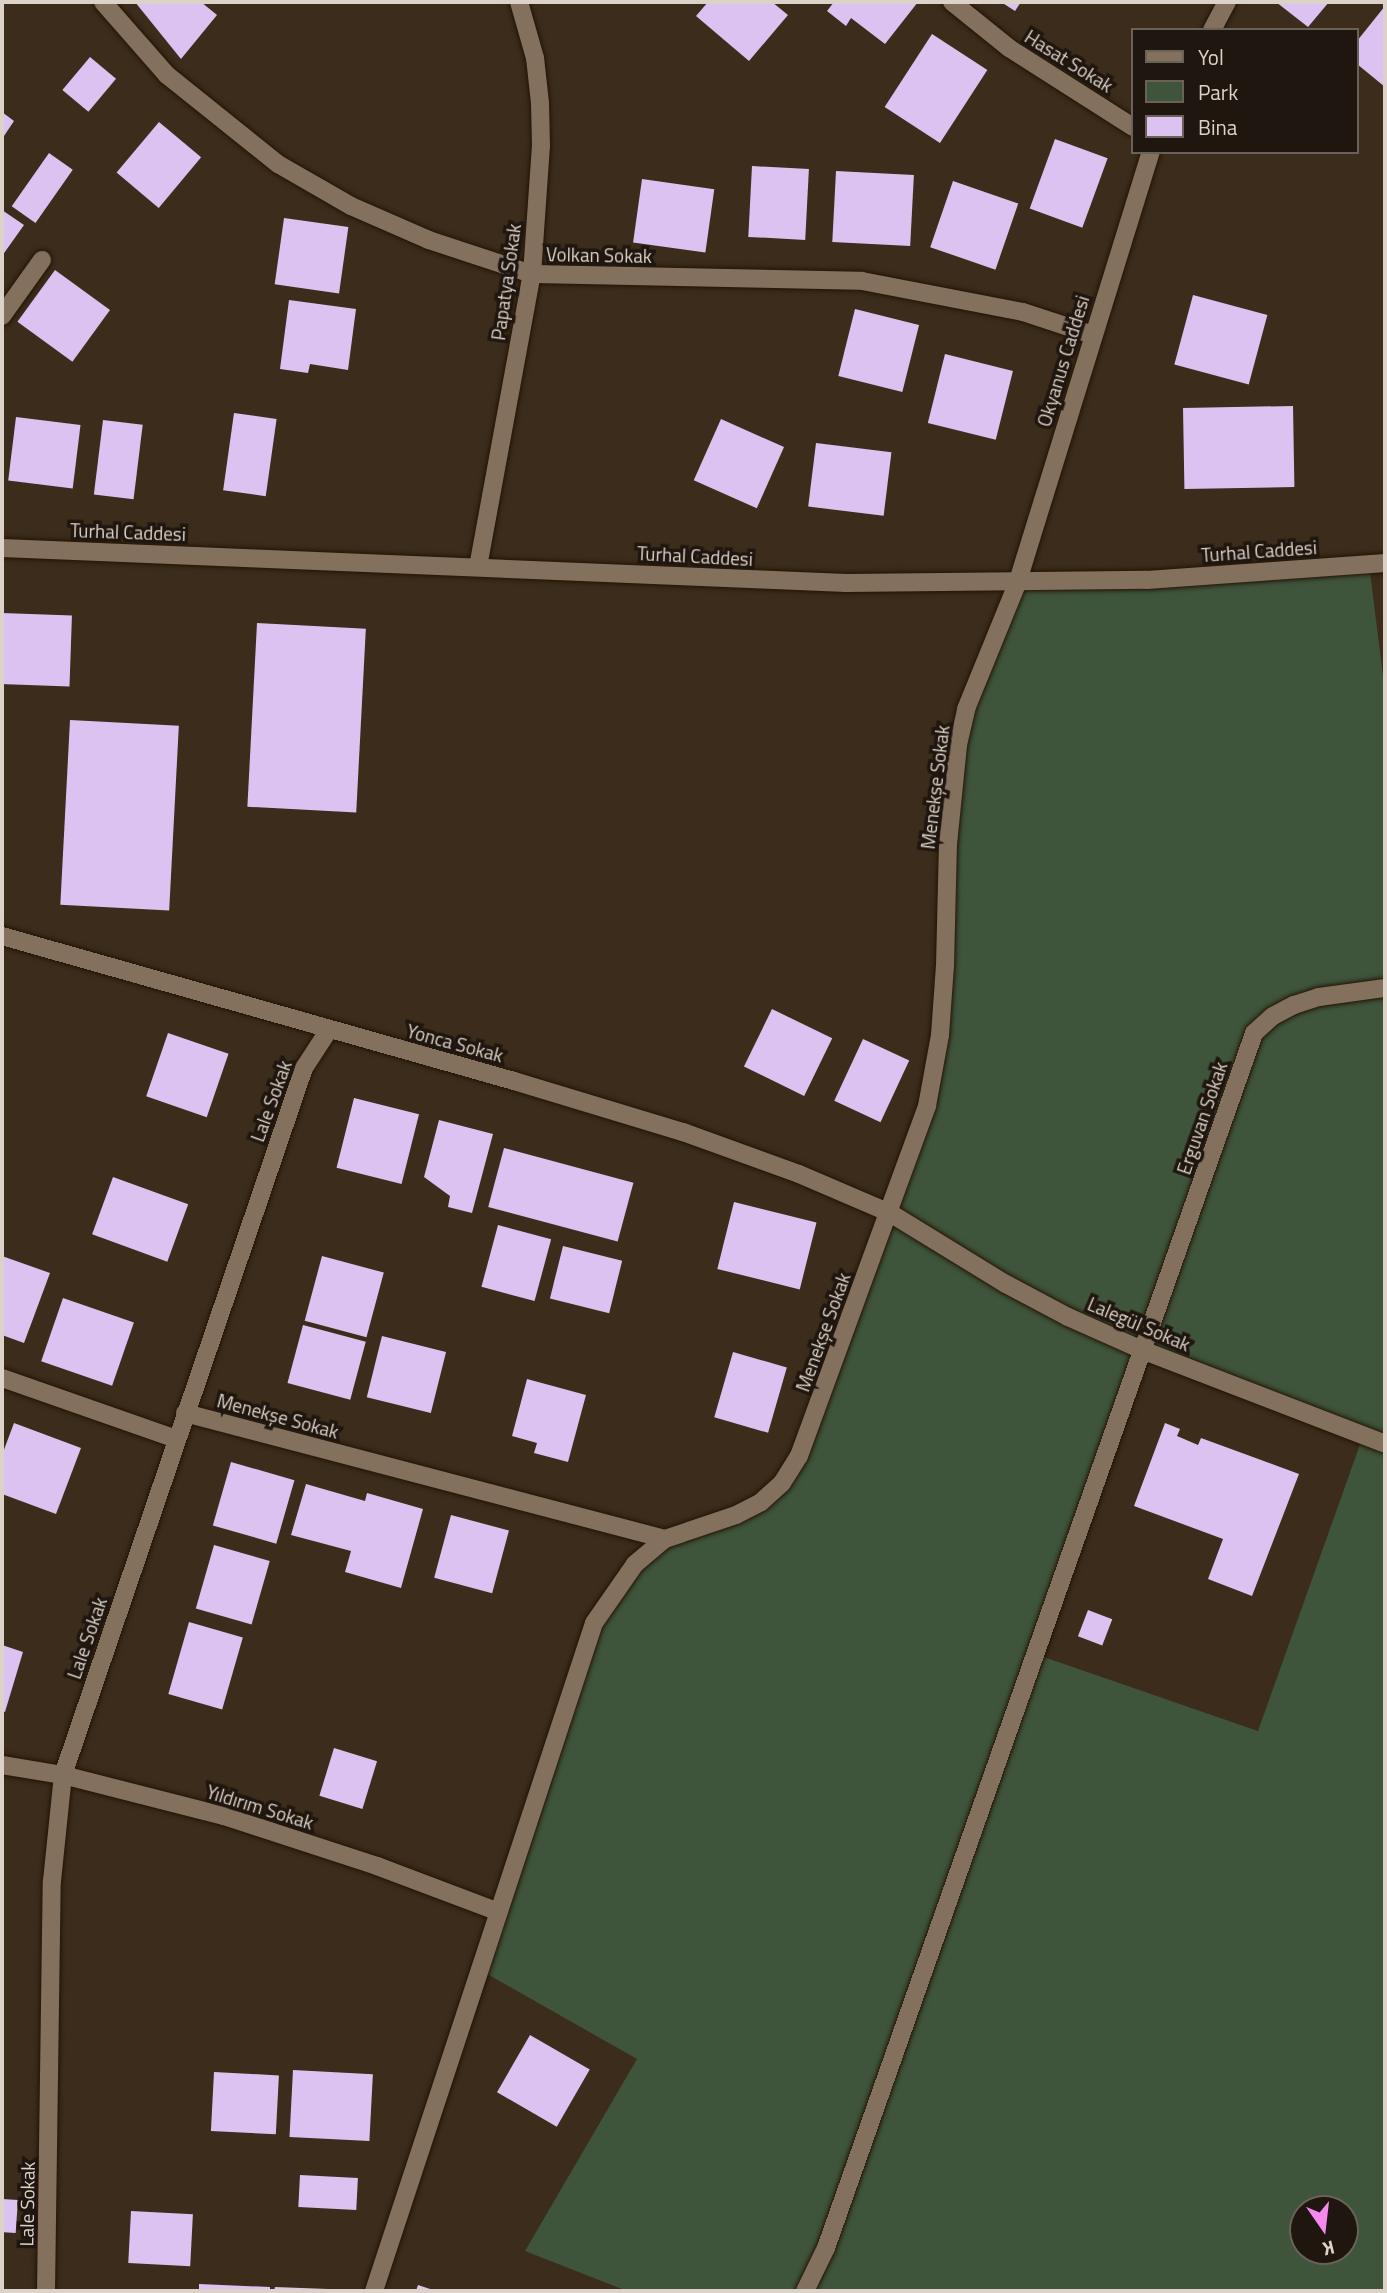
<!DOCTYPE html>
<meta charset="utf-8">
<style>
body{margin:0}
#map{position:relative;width:1387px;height:2293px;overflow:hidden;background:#3c2c1b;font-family:"Titillium Web",sans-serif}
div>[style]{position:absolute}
.green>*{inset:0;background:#3e543b}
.building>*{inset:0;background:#dbc2f1;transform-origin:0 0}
.roads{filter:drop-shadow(0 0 2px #231405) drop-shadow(0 0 2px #231405)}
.service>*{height:18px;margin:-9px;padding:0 9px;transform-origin:9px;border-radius:9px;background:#83715e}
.minor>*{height:18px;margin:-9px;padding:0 9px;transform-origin:9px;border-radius:9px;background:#83715e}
.tertiary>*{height:18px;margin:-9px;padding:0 9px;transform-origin:9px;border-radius:9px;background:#83715e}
span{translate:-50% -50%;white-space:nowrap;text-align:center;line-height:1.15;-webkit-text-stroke:7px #1e160f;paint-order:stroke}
.street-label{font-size:19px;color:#dcd2c8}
.frame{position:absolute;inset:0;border:4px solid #dcd2c8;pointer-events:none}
.legend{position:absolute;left:1131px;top:28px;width:228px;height:126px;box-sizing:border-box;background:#1e160f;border:2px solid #6a6159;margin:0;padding:9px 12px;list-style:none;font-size:21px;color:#dcd2c8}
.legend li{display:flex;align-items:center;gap:14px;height:35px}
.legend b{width:35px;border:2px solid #6a6159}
.north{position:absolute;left:1289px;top:2195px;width:70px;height:70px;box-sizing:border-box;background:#1e160f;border:2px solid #6a6159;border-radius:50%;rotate:166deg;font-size:19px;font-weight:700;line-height:28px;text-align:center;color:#dcd2c8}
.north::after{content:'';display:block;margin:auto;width:24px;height:32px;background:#f589ef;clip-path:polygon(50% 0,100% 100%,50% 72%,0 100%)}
</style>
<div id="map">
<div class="green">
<div style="clip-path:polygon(evenodd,1369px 564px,1385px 692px,1385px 2291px,627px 2291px,525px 2251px,637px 2059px,480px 1970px,614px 1591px,691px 1529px,782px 1483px,927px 1106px,958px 745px,1017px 584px,1369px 564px,1142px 1351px,1363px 1436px,1258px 1731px,1035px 1654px,1142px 1351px,1369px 564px,1303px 2209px,1345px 2209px,1345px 2251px,1303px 2251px,1303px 2209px)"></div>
</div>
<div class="building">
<div style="clip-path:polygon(135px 2px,201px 2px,217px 15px,181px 59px)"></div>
<div style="clip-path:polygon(708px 2px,772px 2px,788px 15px,749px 61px,696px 16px)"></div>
<div style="clip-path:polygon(834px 2px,918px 2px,885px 44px,851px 18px,846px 26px,827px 11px)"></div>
<div style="clip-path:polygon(1001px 2px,1021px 2px,1015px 11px)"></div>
<div style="clip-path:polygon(1276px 2px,1329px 2px,1308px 27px)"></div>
<div style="clip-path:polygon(1385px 6px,1385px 87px,1357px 64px,1357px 41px)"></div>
<div style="left:932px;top:34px;width:66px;height:87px;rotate:33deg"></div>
<div style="left:90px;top:57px;width:34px;height:43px;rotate:40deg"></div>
<div style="clip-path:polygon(2px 112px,14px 121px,2px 139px)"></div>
<div style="left:159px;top:122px;width:55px;height:66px;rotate:40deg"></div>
<div style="left:1055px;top:139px;width:56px;height:74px;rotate:20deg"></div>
<div style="left:49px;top:153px;width:29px;height:65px;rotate:35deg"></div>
<div style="left:752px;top:166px;width:57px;height:71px;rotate:3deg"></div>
<div style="left:836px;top:171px;width:78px;height:71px;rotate:3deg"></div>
<div style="left:642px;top:179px;width:73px;height:64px;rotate:8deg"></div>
<div style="left:953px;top:181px;width:69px;height:70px;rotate:19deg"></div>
<div style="clip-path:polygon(2px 210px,24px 225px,2px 256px)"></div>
<div style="left:284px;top:218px;width:65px;height:67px;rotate:8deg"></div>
<div style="left:55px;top:270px;width:68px;height:64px;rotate:36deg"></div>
<div style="left:1193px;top:295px;width:77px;height:72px;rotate:15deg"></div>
<div style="clip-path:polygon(289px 300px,356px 309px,348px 370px,310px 364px,308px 373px,280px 369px)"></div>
<div style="left:855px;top:309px;width:66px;height:69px;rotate:14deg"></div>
<div style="left:945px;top:354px;width:70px;height:71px;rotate:14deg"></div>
<div style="left:1293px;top:406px;width:81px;height:110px;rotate:89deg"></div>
<div style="left:234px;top:413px;width:43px;height:78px;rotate:8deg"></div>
<div style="left:16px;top:417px;width:65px;height:64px;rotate:7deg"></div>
<div style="left:721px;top:419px;width:69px;height:67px;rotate:24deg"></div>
<div style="left:103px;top:420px;width:40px;height:75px;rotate:7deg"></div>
<div style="left:816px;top:443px;width:76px;height:64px;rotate:7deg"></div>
<div style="left:2px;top:613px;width:70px;height:71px;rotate:2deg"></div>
<div style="left:257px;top:623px;width:109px;height:184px;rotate:3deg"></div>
<div style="left:70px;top:720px;width:109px;height:185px;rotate:3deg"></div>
<div style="left:772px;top:1009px;width:67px;height:64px;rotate:26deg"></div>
<div style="left:168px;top:1033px;width:64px;height:67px;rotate:19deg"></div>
<div style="left:863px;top:1039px;width:51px;height:68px;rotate:25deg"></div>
<div style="left:354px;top:1098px;width:67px;height:72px;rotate:14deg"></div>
<div style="clip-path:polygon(439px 1120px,493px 1134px,472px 1213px,448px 1207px,450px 1196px,424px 1177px)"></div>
<div style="left:504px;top:1148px;width:134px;height:61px;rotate:15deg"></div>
<div style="left:113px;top:1177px;width:80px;height:61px;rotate:20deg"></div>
<div style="left:734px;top:1202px;width:85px;height:69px;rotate:14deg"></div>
<div style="left:498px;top:1225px;width:55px;height:64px;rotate:15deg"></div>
<div style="left:563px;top:1246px;width:61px;height:54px;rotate:14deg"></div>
<div style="clip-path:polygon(2px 1256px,50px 1273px,24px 1343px,2px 1335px)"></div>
<div style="left:322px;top:1256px;width:64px;height:67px;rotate:15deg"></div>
<div style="left:63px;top:1298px;width:75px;height:67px;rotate:19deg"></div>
<div style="left:303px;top:1325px;width:65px;height:60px;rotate:15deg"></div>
<div style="left:382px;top:1336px;width:66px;height:63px;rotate:14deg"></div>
<div style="left:733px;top:1352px;width:56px;height:68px;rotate:16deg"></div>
<div style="clip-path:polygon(527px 1379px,586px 1395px,568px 1462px,534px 1453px,537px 1443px,512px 1436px)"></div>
<div style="clip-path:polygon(14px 1423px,81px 1448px,56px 1514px,2px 1494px,2px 1455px)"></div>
<div style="clip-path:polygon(1165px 1423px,1180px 1429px,1177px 1436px,1198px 1445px,1201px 1438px,1299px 1474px,1252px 1596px,1208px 1579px,1223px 1539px,1134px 1506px)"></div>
<div style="left:231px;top:1462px;width:66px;height:66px;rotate:16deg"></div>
<div style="clip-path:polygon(306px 1484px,365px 1501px,367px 1493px,423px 1509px,401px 1588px,345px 1572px,351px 1551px,291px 1535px)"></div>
<div style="left:451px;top:1515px;width:60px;height:65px;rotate:15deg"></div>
<div style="left:214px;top:1545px;width:58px;height:66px;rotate:16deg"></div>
<div style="left:1088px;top:1610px;width:26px;height:28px;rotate:21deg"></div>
<div style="left:189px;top:1622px;width:56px;height:75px;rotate:16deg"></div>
<div style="clip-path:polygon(2px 1645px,23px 1652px,5px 1712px,2px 1711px)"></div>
<div style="left:334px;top:1748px;width:45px;height:50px;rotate:17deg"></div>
<div style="left:530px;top:2035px;width:69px;height:66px;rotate:30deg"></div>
<div style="left:293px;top:2070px;width:80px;height:67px;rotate:3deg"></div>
<div style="left:214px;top:2072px;width:65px;height:59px;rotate:3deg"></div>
<div style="left:300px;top:2175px;width:58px;height:32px;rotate:3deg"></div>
<div style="left:2px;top:2199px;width:16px;height:33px;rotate:4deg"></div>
<div style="left:131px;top:2211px;width:62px;height:52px;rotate:3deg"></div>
<div style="clip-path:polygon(199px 2284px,270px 2287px,270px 2291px,199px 2291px)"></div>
<div style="clip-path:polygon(418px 2285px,436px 2291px,416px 2291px)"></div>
<div style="clip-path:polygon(275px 2287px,328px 2289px,328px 2291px,274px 2291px)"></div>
</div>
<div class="roads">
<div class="service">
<div style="left:2px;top:316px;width:69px;rotate:-54.5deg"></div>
</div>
<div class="minor">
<div style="left:103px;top:2px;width:97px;rotate:48.8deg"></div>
<div style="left:167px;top:75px;width:142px;rotate:38.7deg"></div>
<div style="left:278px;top:164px;width:84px;rotate:29.9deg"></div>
<div style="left:351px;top:206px;width:85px;rotate:23.6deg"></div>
<div style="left:429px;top:240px;width:108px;rotate:18.3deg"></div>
<div style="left:532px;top:274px;width:330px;rotate:1.2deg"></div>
<div style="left:862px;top:281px;width:164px;rotate:10.9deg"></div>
<div style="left:1023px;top:312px;width:74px;rotate:18.2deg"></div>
<div style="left:952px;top:2px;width:73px;rotate:38.9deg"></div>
<div style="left:1009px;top:48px;width:147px;rotate:32.5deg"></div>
<div style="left:1212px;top:30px;width:32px;rotate:-62deg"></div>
<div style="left:478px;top:567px;width:298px;rotate:-79.6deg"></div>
<div style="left:532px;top:274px;width:128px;rotate:-86deg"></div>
<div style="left:541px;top:146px;width:43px;rotate:-91.3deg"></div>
<div style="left:540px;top:103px;width:45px;rotate:-96.3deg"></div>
<div style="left:535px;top:58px;width:58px;rotate:-105.9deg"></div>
<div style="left:2px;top:936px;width:532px;rotate:15.81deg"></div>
<div style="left:514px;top:1081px;width:177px;rotate:16.8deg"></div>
<div style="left:683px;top:1132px;width:123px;rotate:19.9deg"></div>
<div style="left:799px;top:1174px;width:99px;rotate:23.2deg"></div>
<div style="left:890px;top:1213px;width:136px;rotate:31.5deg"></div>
<div style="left:1006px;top:1284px;width:70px;rotate:28deg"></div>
<div style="left:1068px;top:1317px;width:81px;rotate:24deg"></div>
<div style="left:1142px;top:1350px;width:261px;rotate:21.1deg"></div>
<div style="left:2px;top:1378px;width:184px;rotate:19.3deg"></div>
<div style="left:185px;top:1413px;width:496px;rotate:14.7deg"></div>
<div style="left:665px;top:1539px;width:75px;rotate:-18.7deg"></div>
<div style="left:736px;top:1515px;width:28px;rotate:-27deg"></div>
<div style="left:761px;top:1502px;width:28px;rotate:-42deg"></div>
<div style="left:782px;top:1483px;width:32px;rotate:-58deg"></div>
<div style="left:799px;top:1456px;width:373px;rotate:-69.9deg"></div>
<div style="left:927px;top:1106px;width:72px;rotate:-79.6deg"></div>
<div style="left:940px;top:1035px;width:69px;rotate:-85.9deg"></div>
<div style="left:945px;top:966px;width:122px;rotate:-88.6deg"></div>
<div style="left:948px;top:844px;width:100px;rotate:-84.2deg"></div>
<div style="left:958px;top:745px;width:37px;rotate:-77deg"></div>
<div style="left:966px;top:709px;width:135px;rotate:-67.8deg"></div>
<div style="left:1017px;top:584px;width:452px;rotate:-72.8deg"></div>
<div style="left:2px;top:1765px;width:62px;rotate:9.3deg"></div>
<div style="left:63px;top:1775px;width:166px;rotate:14.3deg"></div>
<div style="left:224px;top:1816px;width:161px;rotate:18.1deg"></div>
<div style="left:377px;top:1866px;width:130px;rotate:20.7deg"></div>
<div style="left:46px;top:2291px;width:410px;rotate:-89.2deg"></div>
<div style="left:52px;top:1881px;width:107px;rotate:-84.1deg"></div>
<div style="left:63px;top:1775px;width:747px;rotate:-71.18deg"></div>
<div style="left:304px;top:1068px;width:44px;rotate:-57deg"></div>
<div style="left:374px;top:2291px;width:703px;rotate:-71.77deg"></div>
<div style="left:594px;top:1623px;width:72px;rotate:-55.2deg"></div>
<div style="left:635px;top:1564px;width:39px;rotate:-40deg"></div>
<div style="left:805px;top:2291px;width:48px;rotate:-64deg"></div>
<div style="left:826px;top:2248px;width:1288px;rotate:-70.59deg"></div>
<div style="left:1254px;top:1033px;width:25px;rotate:-42deg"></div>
<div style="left:1273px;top:1016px;width:24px;rotate:-28deg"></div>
<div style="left:1294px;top:1005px;width:26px;rotate:-18deg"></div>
<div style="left:1319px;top:997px;width:67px;rotate:-7.8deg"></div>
</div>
<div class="tertiary">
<div style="left:2px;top:548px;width:845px;rotate:2.37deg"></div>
<div style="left:846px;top:583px;width:301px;rotate:-0.6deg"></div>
<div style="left:1147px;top:580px;width:239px;rotate:-4.1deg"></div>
</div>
</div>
<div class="street-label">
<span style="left:1069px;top:61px;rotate:32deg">Hasat Sokak</span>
<span style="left:599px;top:255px;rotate:1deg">Volkan Sokak</span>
<span style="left:506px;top:282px;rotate:-82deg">Papatya Sokak</span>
<span style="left:1063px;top:361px;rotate:-73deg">Okyanus Caddesi</span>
<span style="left:128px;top:532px;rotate:2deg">Turhal Caddesi</span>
<span style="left:1259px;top:551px;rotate:-4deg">Turhal Caddesi</span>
<span style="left:695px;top:556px;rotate:3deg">Turhal Caddesi</span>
<span style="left:935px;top:787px;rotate:-83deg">Menekşe Sokak</span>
<span style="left:455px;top:1043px;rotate:15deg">Yonca Sokak</span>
<span style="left:271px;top:1101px;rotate:-70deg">Lale Sokak</span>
<span style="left:1202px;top:1118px;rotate:-71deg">Erguvan Sokak</span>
<span style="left:1139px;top:1324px;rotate:23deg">Lalegül Sokak</span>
<span style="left:823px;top:1332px;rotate:-70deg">Menekşe Sokak</span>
<span style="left:278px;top:1416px;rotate:15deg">Menekşe Sokak</span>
<span style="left:87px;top:1638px;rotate:-71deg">Lale Sokak</span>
<span style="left:260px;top:1807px;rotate:17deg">Yıldırım Sokak</span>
<span style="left:27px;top:2204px;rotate:-89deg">Lale Sokak</span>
</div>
<div class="frame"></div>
<ul class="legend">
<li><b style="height:9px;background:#83715e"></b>Yol</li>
<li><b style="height:19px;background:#3e543b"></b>Park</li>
<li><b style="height:19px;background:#dbc2f1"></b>Bina</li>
</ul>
<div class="north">K</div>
</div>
